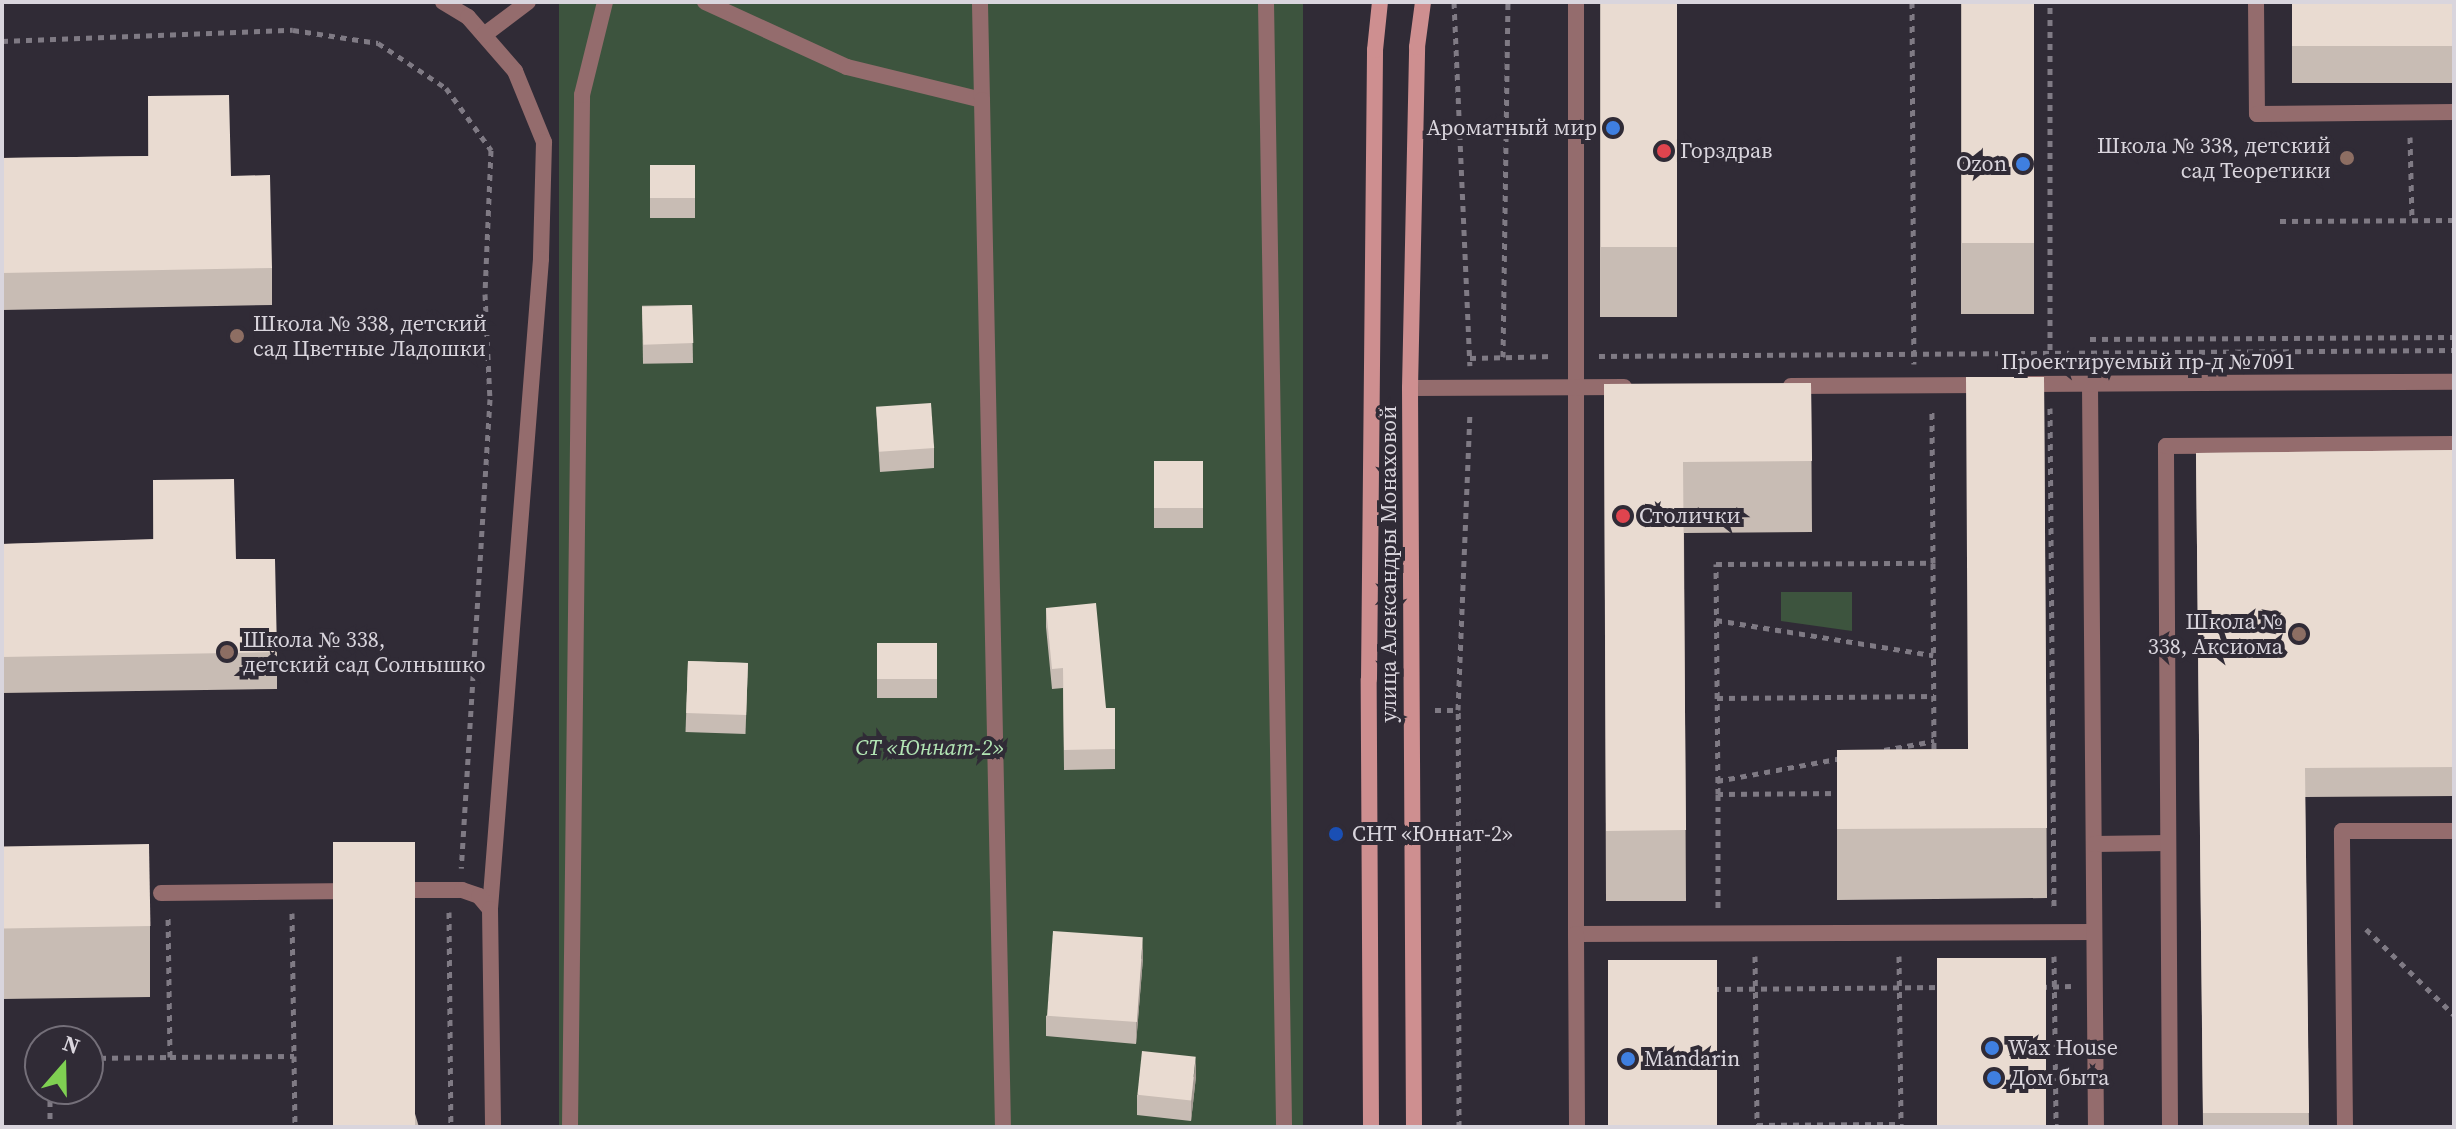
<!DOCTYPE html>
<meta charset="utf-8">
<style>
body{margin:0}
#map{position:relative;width:2456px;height:1129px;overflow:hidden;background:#302b36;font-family:"Source Serif 4",serif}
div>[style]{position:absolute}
.green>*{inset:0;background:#3d543e;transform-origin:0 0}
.path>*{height:5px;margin-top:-2.5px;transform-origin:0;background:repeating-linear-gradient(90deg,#7f7a84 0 6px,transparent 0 12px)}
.lane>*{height:16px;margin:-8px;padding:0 8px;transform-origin:8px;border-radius:8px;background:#946c6d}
.street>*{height:16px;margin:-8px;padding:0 8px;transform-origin:8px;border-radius:8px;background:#946c6d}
.secondary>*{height:16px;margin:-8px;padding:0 8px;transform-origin:8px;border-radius:8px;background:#ce8f90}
.wall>*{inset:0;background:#c8bcb4;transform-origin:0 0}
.shaded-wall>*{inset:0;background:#a39992}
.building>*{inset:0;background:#e9dbd1;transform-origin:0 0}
.dots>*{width:22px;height:22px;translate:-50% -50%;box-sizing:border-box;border:4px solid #302b36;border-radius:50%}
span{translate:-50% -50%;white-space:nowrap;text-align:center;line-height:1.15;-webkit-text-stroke:8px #302b36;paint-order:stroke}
.poi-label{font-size:22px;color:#d9d5dd}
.right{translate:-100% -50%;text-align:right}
.left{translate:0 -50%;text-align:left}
.street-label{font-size:22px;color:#d9d5dd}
.park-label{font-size:22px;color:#b2e5b4;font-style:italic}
.frame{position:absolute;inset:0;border:4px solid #d9d5dd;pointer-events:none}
.north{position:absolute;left:24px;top:1025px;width:80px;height:80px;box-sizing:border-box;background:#302b36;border:2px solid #746f79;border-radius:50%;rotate:20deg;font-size:22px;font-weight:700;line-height:32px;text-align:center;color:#d9d5dd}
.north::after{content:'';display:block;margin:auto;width:28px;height:36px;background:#7fd052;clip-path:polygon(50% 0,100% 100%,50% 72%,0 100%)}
</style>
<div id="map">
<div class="green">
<div style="left:559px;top:2px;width:744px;height:1125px"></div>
<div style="clip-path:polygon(1781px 592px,1852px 592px,1852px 631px,1781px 621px)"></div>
</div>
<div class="path">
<div style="left:1454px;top:2px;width:364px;rotate:87.5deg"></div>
<div style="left:1912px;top:2px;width:362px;rotate:89.7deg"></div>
<div style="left:2px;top:41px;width:291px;rotate:-2.2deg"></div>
<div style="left:293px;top:30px;width:86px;rotate:8.7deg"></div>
<div style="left:378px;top:43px;width:82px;rotate:33.5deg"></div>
<div style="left:446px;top:88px;width:77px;rotate:54deg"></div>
<div style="left:491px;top:150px;width:144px;rotate:92.4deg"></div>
<div style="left:485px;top:294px;width:105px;rotate:87.3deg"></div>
<div style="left:490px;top:399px;width:470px;rotate:93.5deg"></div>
<div style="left:2410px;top:137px;width:83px;rotate:88.6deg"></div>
<div style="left:2280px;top:221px;width:174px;rotate:-0.3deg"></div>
<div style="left:2090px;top:339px;width:364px;rotate:-0.3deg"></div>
<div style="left:1599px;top:356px;width:855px;rotate:-0.4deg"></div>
<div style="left:1503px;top:357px;width:355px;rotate:-89.2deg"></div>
<div style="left:1470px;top:358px;width:83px;rotate:-1.4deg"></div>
<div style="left:2050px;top:362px;width:360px;rotate:-90deg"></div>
<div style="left:2050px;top:408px;width:502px;rotate:89.54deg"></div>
<div style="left:1933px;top:563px;width:191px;rotate:89.7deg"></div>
<div style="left:1716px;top:620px;width:220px;rotate:9.2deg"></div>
<div style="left:1717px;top:698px;width:217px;rotate:-0.5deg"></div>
<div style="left:1435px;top:710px;width:23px"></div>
<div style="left:1884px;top:750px;width:51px;rotate:-10.2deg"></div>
<div style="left:1717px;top:781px;width:127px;rotate:-10.4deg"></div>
<div style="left:1843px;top:793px;width:125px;rotate:179.5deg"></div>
<div style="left:1718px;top:794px;width:230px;rotate:-90.5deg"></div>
<div style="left:1716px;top:564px;width:217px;rotate:-0.3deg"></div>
<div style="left:1933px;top:563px;width:154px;rotate:-90.4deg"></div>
<div style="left:1718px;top:794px;width:115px;rotate:90deg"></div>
<div style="left:449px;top:912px;width:215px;rotate:89.5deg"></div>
<div style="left:292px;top:913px;width:143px;rotate:89.2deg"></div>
<div style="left:2366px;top:929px;width:123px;rotate:44.3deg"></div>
<div style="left:1755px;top:956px;width:171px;rotate:89.3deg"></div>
<div style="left:1899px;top:956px;width:171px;rotate:89.3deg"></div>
<div style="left:2054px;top:956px;width:171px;rotate:89.3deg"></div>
<div style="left:2041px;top:987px;width:30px;rotate:-2deg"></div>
<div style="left:1713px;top:989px;width:230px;rotate:-0.5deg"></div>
<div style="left:170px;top:1057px;width:124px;rotate:-0.5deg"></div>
<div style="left:294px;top:1056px;width:71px;rotate:89.2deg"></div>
<div style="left:88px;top:1058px;width:82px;rotate:-0.7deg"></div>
<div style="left:170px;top:1057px;width:139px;rotate:-90.8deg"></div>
<div style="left:50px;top:1089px;width:38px;rotate:90deg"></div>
<div style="left:1757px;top:1125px;width:144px;rotate:-0.4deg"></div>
<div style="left:1459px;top:1127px;width:417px;rotate:-90.1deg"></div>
<div style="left:1458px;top:710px;width:298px;rotate:-87.7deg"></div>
</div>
<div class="lane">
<div style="left:443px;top:2px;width:29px;rotate:31deg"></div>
<div style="left:468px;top:17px;width:72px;rotate:49deg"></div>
<div style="left:515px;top:71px;width:77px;rotate:67.8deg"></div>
<div style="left:544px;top:142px;width:117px;rotate:91.5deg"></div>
<div style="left:541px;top:259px;width:652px;rotate:94.49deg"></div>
<div style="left:705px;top:2px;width:156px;rotate:24.6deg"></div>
<div style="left:847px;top:67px;width:139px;rotate:13.7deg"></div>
<div style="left:982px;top:100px;width:98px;rotate:-91.2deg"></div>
<div style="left:1576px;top:2px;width:932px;rotate:90deg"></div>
<div style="left:1576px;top:934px;width:518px;rotate:-0.22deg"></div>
<div style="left:2256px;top:2px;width:112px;rotate:89.5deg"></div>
<div style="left:2257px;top:114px;width:197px;rotate:-0.6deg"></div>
<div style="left:484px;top:35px;width:55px;rotate:-36.9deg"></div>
<div style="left:982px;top:100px;width:1027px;rotate:88.83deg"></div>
<div style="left:2090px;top:385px;width:742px;rotate:89.54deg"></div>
<div style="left:2094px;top:844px;width:74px;rotate:-0.8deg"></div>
<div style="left:397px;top:890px;width:65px"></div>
<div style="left:462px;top:890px;width:18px;rotate:19deg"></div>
<div style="left:479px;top:896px;width:17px;rotate:50deg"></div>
<div style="left:490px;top:909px;width:218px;rotate:89.2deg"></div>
<div style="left:161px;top:893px;width:193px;rotate:-0.6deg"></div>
<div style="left:1576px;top:934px;width:193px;rotate:89.7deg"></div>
<div style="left:2170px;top:1127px;width:681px;rotate:-90.34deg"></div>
<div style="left:2166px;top:446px;width:288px;rotate:-0.4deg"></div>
<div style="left:2345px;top:1127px;width:296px;rotate:-90.6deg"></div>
<div style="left:2342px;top:831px;width:112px"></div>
</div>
<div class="street">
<div style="left:1266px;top:2px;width:1125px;rotate:89.08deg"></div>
<div style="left:2023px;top:384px;width:431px;rotate:-0.3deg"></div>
<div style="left:1791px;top:386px;width:193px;rotate:-0.3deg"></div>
<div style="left:1410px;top:388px;width:214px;rotate:-0.3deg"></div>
<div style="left:570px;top:1127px;width:1032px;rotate:-89.33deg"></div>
<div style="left:582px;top:95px;width:96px;rotate:-76.1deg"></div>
</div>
<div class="secondary">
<div style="left:1371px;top:1127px;width:448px;rotate:-90.3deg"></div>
<div style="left:1369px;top:679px;width:629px;rotate:-89.45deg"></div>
<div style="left:1375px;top:50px;width:48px;rotate:-84.1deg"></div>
<div style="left:1414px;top:1127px;width:739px;rotate:-90.31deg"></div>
<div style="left:1410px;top:388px;width:341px;rotate:-88.8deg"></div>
<div style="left:1417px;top:47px;width:45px;rotate:-82.4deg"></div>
</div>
<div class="wall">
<div style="left:1600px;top:2px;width:77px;height:315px"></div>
<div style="left:1961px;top:2px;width:73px;height:312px"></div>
<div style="left:2292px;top:2px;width:162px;height:81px"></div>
<div style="clip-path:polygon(148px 96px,231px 176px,272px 268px,272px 305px,2px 310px,2px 158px,148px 156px)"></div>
<div style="left:650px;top:165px;width:45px;height:53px"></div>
<div style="left:692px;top:305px;width:58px;height:50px;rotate:89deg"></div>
<div style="clip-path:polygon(2044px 377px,2047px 898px,1837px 900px,1837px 750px,1968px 749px)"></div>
<div style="clip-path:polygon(1811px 383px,1812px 532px,1684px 533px,1686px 901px,1606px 901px,1604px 384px)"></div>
<div style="clip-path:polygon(876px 407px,934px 448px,934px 468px,880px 472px)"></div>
<div style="clip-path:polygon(2454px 450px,2454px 796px,2305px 797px,2309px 1127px,2203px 1127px,2196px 453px)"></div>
<div style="left:1154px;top:461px;width:49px;height:67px"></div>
<div style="clip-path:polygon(153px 480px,236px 559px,277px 652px,277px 689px,2px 693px,2px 544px,153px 540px)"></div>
<div style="clip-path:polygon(1046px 608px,1106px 708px,1115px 708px,1115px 769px,1064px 770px,1063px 688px,1052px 689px,1046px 627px)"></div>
<div style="left:937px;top:643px;width:55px;height:60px;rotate:90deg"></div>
<div style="left:688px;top:661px;width:60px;height:71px;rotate:2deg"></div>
<div style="clip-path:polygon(333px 842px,419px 1127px,336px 1127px)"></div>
<div style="clip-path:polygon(2px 846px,150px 926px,150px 997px,2px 999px)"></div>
<div style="clip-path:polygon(1143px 958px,1136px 1044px,1046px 1036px,1046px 1016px)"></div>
<div style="clip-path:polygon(1196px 1076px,1191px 1121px,1137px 1115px,1137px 1095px)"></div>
</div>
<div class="shaded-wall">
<div style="clip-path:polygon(1143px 938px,1143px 958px,1136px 1044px,1136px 1024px)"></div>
<div style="clip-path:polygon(1196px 1057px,1196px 1076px,1191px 1121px,1191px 1101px)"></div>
</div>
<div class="building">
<div style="left:1601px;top:2px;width:76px;height:245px"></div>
<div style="left:1962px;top:2px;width:72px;height:241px"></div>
<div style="left:2292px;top:2px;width:162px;height:44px"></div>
<div style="clip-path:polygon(229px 95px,231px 176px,270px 175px,272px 268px,2px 273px,2px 158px,149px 156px,148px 96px)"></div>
<div style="left:650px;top:165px;width:45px;height:33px"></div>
<div style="left:692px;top:305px;width:38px;height:50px;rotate:88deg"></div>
<div style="clip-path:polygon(1966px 377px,2044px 377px,2047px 828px,1837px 829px,1837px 750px,1968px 749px)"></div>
<div style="clip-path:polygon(1811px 383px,1812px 461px,1683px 462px,1686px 830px,1606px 831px,1604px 384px)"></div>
<div style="left:931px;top:403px;width:45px;height:55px;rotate:86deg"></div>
<div style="clip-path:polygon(2454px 450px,2454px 767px,2305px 768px,2309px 1113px,2203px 1113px,2196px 453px)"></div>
<div style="left:1154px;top:461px;width:49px;height:47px"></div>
<div style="clip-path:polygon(234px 479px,236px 559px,275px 559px,277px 652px,2px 657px,2px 544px,154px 539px,153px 480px)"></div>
<div style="clip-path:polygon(1096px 603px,1106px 708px,1115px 708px,1115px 749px,1064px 750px,1063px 668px,1052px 669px,1046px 608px)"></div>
<div style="left:937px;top:643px;width:36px;height:60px;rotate:90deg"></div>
<div style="left:688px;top:661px;width:60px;height:52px;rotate:2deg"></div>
<div style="left:333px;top:842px;width:82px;height:285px"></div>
<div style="left:149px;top:844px;width:82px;height:147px;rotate:89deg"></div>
<div style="left:1053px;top:931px;width:90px;height:85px;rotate:4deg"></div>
<div style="left:1937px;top:958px;width:109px;height:169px"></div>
<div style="left:1717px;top:960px;width:167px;height:109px;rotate:90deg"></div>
<div style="left:1142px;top:1051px;width:54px;height:44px;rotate:6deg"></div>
</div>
<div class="dots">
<div style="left:1613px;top:128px;background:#3f7fe0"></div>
<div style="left:1664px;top:151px;background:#e0444e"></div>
<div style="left:2347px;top:158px;background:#8d6e63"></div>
<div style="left:2023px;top:164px;background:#3f7fe0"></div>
<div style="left:237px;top:336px;background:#8d6e63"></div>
<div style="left:1623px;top:516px;background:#e0444e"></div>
<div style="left:2299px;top:634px;background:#8d6e63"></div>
<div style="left:227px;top:652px;background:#8d6e63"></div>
<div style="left:1336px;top:834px;background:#1a4fb4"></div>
<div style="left:1992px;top:1048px;background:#3f7fe0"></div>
<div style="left:1628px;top:1059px;background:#3f7fe0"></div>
<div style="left:1994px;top:1078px;background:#3f7fe0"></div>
</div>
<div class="poi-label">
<span class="right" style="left:1597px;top:128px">Ароматный мир</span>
<span class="right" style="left:2331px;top:158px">Школа № 338, детский<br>сад Теоретики</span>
<span class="left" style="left:1680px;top:151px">Горздрав</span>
<span class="right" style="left:2007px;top:164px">Ozon</span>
<span class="left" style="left:253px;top:336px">Школа № 338, детский<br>сад Цветные Ладошки</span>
<span class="left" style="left:1639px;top:516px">Столички</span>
<span class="right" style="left:2283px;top:634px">Школа №<br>338, Аксиома</span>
<span class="left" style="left:243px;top:652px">Школа № 338,<br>детский сад Солнышко</span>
<span class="left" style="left:1352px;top:834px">СНТ «Юннат-2»</span>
<span class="left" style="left:2008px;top:1048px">Wax House</span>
<span class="left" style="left:1644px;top:1059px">Mandarin</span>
<span class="left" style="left:2010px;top:1078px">Дом быта</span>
</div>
<div class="street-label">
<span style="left:2148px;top:362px">Проектируемый пр-д №7091</span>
<span style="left:1389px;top:564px;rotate:-90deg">улица Александры Монаховой</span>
</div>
<div class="park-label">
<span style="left:930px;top:748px">СТ «Юннат-2»</span>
</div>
<div class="frame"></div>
<div class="north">N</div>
</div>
